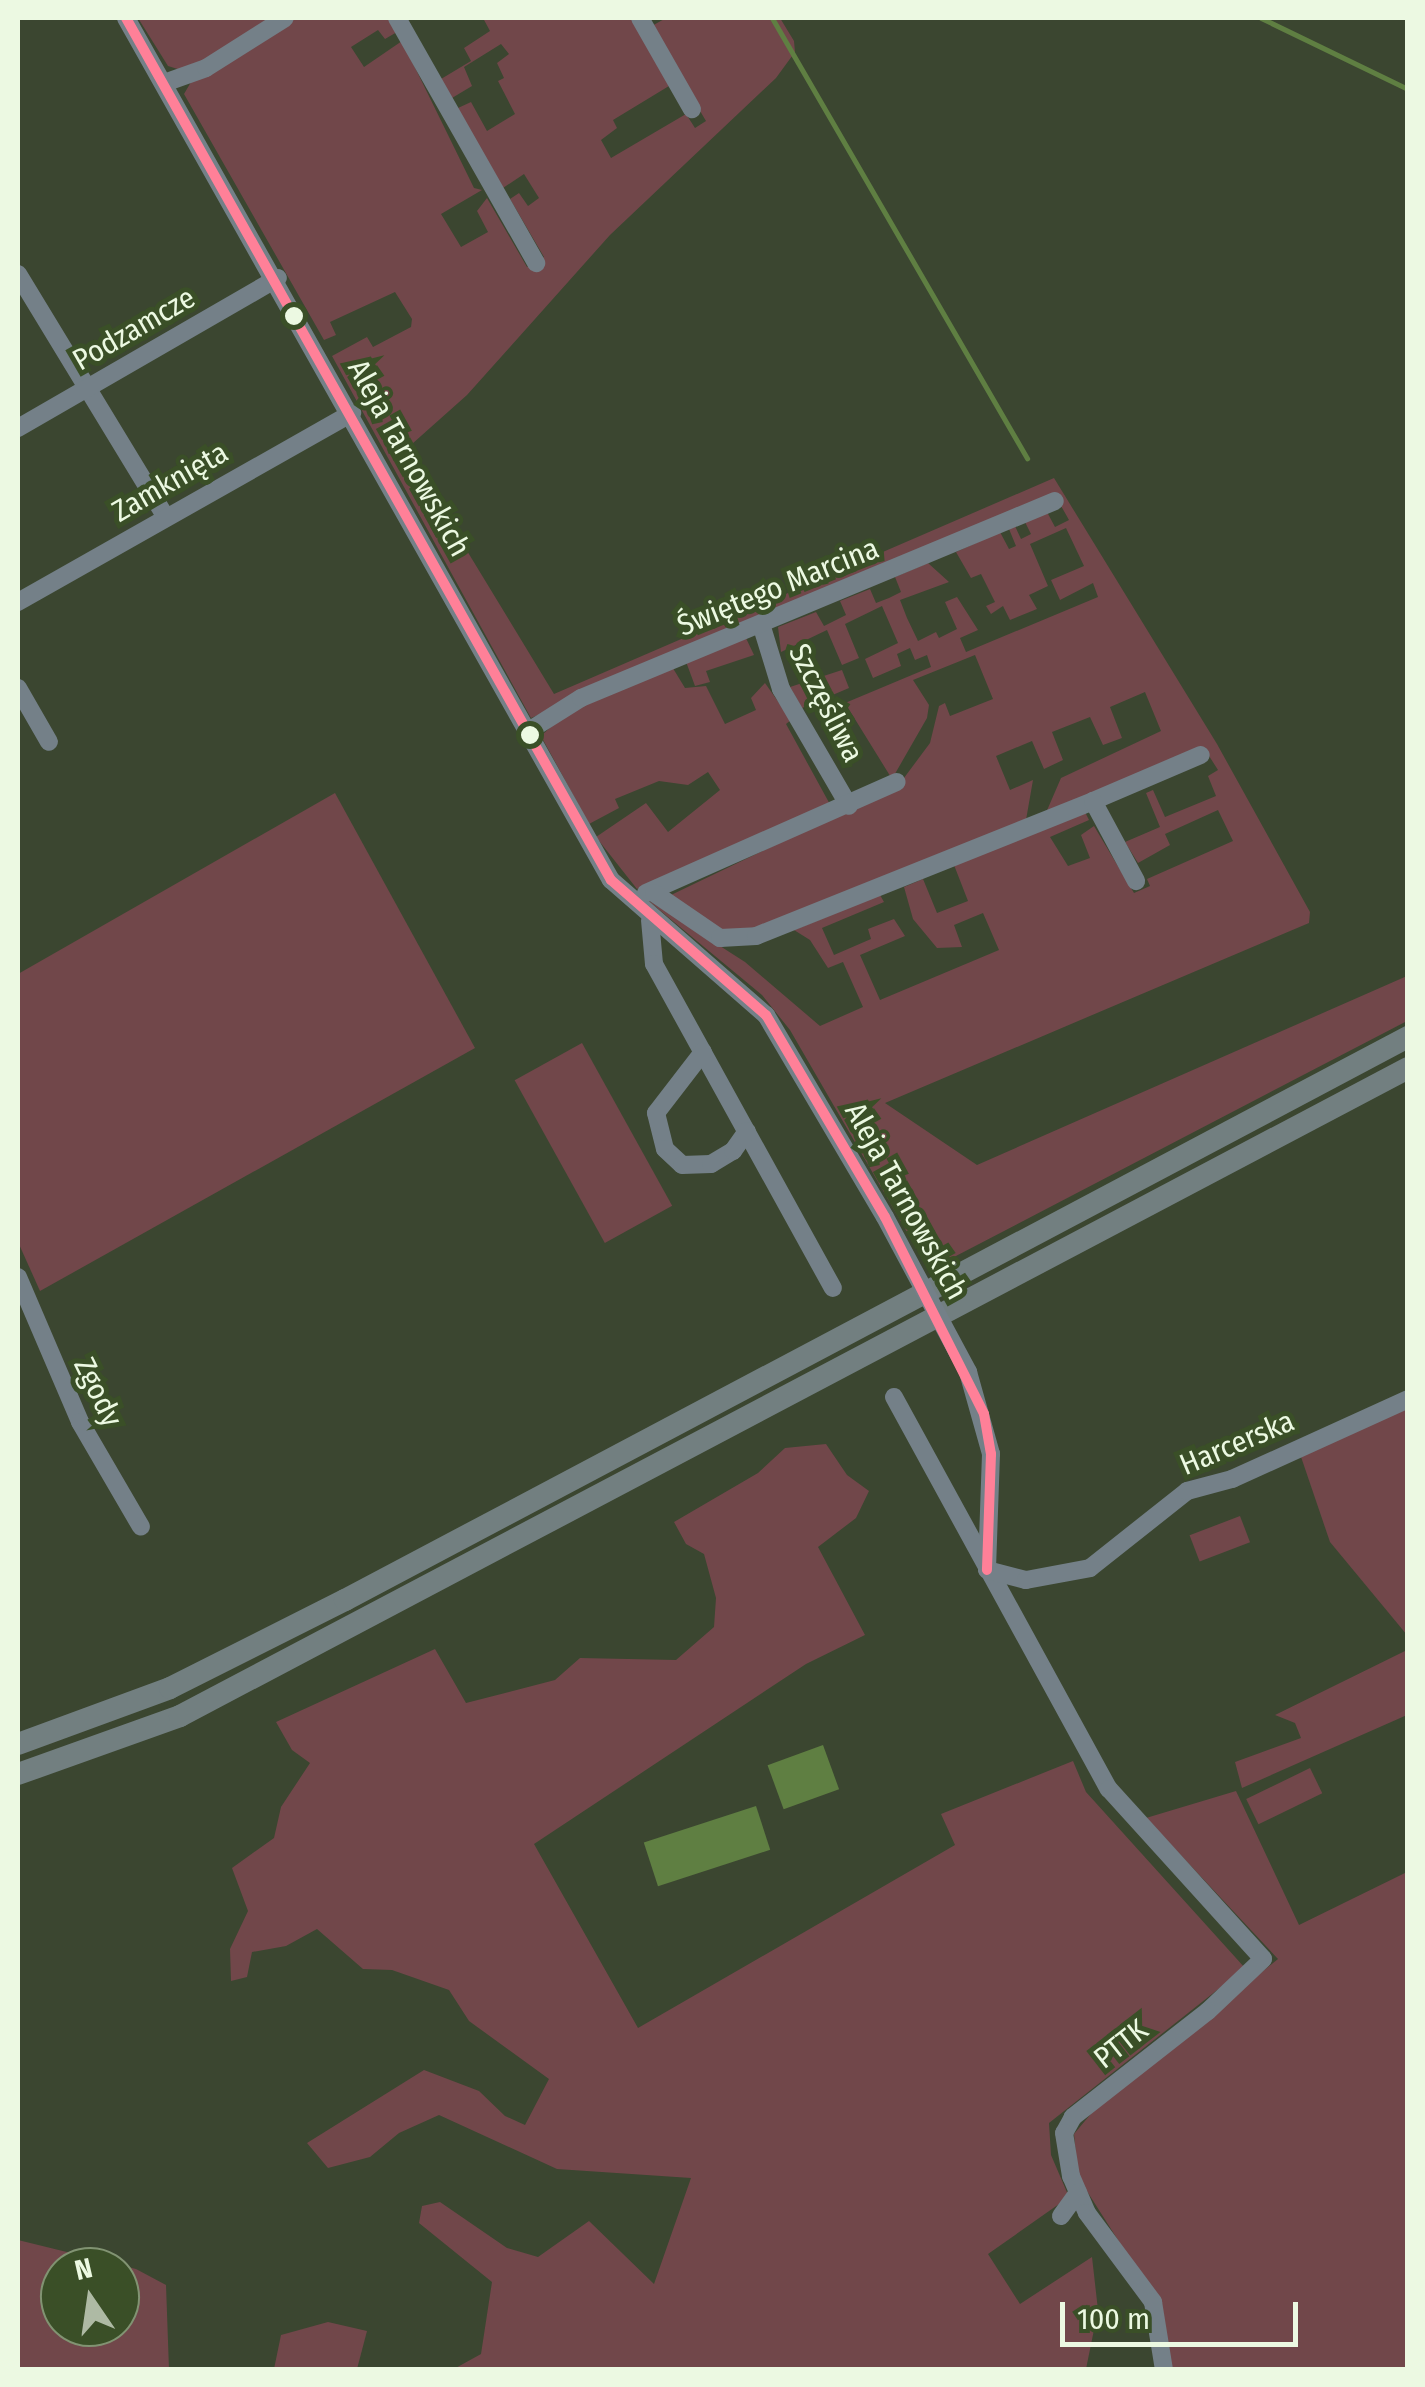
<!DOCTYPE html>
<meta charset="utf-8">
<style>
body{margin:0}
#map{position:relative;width:1425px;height:2387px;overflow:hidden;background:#3b4630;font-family:"Fira Sans Condensed",sans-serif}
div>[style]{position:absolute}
.green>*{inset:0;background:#71474a;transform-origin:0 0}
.water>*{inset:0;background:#5f7f42;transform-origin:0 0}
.stream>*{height:5px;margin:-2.5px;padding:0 2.5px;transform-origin:2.5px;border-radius:2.5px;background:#5f7f42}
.minor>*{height:18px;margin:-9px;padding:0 9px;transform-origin:9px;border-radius:9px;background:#748088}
.major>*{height:22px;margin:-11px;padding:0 11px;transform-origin:11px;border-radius:11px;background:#727f80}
.minor-bridge>*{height:18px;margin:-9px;padding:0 9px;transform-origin:9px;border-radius:9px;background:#748088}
.bus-1>*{height:10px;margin:-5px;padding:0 5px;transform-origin:5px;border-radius:5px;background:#ff8098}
.dots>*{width:28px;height:28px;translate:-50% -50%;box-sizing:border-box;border:5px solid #3a4f27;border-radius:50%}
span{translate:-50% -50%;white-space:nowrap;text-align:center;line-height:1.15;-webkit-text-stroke:10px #3a4f27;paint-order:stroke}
.street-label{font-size:30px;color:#ecf9e2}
.frame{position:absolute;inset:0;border:20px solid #ecf9e2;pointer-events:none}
.north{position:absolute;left:40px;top:2247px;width:100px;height:100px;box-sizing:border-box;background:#3a4f27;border:2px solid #819372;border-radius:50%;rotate:347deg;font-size:28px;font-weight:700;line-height:40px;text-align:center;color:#ecf9e2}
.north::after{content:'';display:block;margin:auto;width:35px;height:45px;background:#aebaa4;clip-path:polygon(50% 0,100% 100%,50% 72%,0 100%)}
.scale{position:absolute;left:1060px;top:2302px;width:238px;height:45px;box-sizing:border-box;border:5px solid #ecf9e2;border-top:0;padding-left:12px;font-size:30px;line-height:35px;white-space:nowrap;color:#ecf9e2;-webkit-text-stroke:8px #3a4f27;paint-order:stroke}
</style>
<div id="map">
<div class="green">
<div style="clip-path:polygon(138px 18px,278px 18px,184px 71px,168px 66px)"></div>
<div style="clip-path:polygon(296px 18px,388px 18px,397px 32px,385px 39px,378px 30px,351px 47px,364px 67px,402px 41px,474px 188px,482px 190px,441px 214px,461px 247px,488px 232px,477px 211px,487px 198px,527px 267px,544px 257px,510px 199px,519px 193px,528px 206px,539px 198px,524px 174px,497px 192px,458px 108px,471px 102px,487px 131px,515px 114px,498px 81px,504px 78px,497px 63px,509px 54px,501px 44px,464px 67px,472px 86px,452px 98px,441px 79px,471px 61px,464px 48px,490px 31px,483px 18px,631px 18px,669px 86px,613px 120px,617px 128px,601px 140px,611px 158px,686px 114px,695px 128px,706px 121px,650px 27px,666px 18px,780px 18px,794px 41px,795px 52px,776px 78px,610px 235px,467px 395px,412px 444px,413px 462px,554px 694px,1054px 478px,1217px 744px,1310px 912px,1309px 923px,885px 1103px,977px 1165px,1407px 976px,1407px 1021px,929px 1270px,790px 1030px,762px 995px,645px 898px,745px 962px,820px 1026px,863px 1007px,843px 962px,828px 968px,810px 940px,794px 930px,880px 895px,884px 902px,822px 928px,834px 955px,871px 939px,868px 929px,894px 919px,905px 936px,860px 955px,880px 1000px,999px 950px,983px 913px,954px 925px,962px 947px,937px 948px,913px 919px,904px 887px,923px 879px,937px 913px,968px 901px,954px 865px,1085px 812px,1089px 820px,1050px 837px,1068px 866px,1090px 858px,1081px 835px,1094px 826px,1134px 893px,1150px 886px,1147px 879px,1233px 841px,1218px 810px,1165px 834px,1170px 845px,1138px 863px,1125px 842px,1160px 827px,1146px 793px,1153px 790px,1165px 817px,1216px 796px,1208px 776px,1218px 770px,1204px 748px,1045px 815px,1061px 778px,1161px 731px,1145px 692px,1110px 707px,1122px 738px,1103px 745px,1090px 717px,1052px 732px,1063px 760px,1044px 769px,1032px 741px,996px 756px,1010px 790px,1033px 780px,1026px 820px,762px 930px,720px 932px,671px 895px,898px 786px,930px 743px,939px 706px,945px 703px,950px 716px,993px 699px,975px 655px,913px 680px,929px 705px,927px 718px,892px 779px,845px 703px,931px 667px,927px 655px,915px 660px,910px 648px,897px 654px,901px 666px,873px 678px,865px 659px,898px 643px,882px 606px,845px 624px,859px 658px,842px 665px,827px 630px,781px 652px,778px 627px,816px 612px,824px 626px,846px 615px,840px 601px,870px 589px,876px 603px,889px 598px,901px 592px,895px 577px,928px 563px,949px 582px,900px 600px,907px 618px,918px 641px,936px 632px,939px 638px,957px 629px,945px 602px,957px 597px,978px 630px,960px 638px,966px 652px,1098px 597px,1093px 583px,1060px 600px,1051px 580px,1084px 566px,1066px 528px,1030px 544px,1048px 586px,1029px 595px,1037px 609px,1010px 620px,1003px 606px,991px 614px,986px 606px,995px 602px,981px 574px,971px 578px,956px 552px,1000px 532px,1009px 549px,1016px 546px,1009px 529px,1015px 526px,1021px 539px,1031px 534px,1025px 522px,1047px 512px,1055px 527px,1069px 520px,1056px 497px,531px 718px,332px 356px,367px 337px,373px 347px,411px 327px,412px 319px,395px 292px,330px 322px,336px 335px,324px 340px,184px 94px,191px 82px)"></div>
<div style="clip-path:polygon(745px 636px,754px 655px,706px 671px,710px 682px,695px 686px,685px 659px)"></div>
<div style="clip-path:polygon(671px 665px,685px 688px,706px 686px,725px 724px,756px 710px,751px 698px,765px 683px,791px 720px,786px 724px,832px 808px,637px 889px,596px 837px,646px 803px,668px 832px,720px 790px,708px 772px,688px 785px,659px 781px,615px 799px,619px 808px,589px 824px,541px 736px,569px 710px)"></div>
<div style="clip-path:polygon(842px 670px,849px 688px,802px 708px,790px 687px)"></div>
<div style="clip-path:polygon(335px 793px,475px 1048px,40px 1291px,18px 1242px,18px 974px)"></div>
<div style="left:582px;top:1043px;width:186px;height:77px;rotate:61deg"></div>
<div style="clip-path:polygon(1407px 1399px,1407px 1635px,1330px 1542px,1298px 1448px)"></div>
<div style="clip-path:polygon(826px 1444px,847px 1475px,869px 1491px,856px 1518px,818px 1547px,865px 1635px,806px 1664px,534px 1844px,638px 2028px,955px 1845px,941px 1814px,1073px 1761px,1086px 1792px,1245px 1968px,1049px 2123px,1051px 2155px,1069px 2197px,988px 2254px,1020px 2304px,1092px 2257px,1098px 2310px,1086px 2369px,452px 2370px,481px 2354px,492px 2282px,419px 2223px,422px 2206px,440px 2202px,507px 2248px,538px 2257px,589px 2221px,654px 2284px,691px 2178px,557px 2169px,439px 2115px,399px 2133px,370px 2157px,328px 2168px,307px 2143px,424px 2070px,479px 2091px,505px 2116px,525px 2125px,549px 2079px,469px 2021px,449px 1990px,392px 1970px,363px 1969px,317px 1929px,286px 1946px,252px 1952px,247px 1977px,231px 1981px,230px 1949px,248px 1911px,232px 1868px,274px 1838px,281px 1807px,310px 1763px,292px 1750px,276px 1722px,435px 1649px,466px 1703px,555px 1680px,580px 1658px,676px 1660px,714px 1627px,716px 1598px,704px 1554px,686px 1544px,674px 1522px,758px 1473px,785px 1448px)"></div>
<div style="left:1240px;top:1516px;width:28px;height:54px;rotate:69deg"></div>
<div style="clip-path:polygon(1407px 1650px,1407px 1715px,1242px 1788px,1235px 1762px,1301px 1738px,1295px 1723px,1275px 1715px)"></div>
<div style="left:1310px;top:1768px;width:28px;height:71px;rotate:64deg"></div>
<div style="clip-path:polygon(1236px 1791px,1299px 1925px,1407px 1872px,1407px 2369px,1168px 2369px,1163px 2311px,1078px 2177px,1074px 2134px,1100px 2103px,1278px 1959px,1146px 1818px)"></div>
<div style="clip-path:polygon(evenodd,18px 2240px,136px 2269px,166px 2285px,169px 2369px,18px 2369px,18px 2240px,60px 2267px,120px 2267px,120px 2327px,60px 2327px,60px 2267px)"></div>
<div style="clip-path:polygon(328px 2322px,367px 2331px,357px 2369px,274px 2369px,281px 2335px)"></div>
</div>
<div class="water">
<div style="left:823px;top:1745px;width:47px;height:59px;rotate:70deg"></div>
<div style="left:756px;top:1806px;width:46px;height:118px;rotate:72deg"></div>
</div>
<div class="stream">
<div style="left:772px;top:18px;width:509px;rotate:59.91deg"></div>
<div style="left:1261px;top:18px;width:163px;rotate:25.8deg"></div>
</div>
<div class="minor">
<div style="left:126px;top:18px;width:989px;rotate:60.64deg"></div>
<div style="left:611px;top:880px;width:206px;rotate:41.1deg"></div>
<div style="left:766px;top:1015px;width:234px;rotate:59.5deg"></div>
<div style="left:397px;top:18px;width:282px;rotate:60.4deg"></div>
<div style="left:640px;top:18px;width:105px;rotate:60.3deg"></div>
<div style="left:167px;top:82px;width:41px;rotate:-19.7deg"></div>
<div style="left:206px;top:68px;width:93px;rotate:-32.3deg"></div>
<div style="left:18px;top:274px;width:285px;rotate:58.7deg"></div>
<div style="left:18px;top:428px;width:300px;rotate:-30deg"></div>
<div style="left:18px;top:602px;width:384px;rotate:-29.5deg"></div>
<div style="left:761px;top:624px;width:68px;rotate:72.9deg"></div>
<div style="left:781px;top:689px;width:135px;rotate:59.8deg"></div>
<div style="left:18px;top:688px;width:62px;rotate:60.1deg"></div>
<div style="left:527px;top:732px;width:64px;rotate:-32.2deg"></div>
<div style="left:581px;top:698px;width:513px;rotate:-22.57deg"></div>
<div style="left:1093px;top:801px;width:117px;rotate:-23.1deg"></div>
<div style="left:646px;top:893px;width:274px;rotate:-23.9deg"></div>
<div style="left:654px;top:893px;width:80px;rotate:34.3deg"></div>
<div style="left:720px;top:938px;width:36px;rotate:-3deg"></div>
<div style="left:756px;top:936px;width:363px;rotate:-21.8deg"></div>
<div style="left:1093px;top:801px;width:91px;rotate:61.7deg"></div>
<div style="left:650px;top:920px;width:44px;rotate:84.8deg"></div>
<div style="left:654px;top:964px;width:370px;rotate:61.1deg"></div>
<div style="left:703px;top:1052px;width:77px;rotate:127.6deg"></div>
<div style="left:656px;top:1113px;width:37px;rotate:76deg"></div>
<div style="left:665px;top:1149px;width:23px;rotate:43deg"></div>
<div style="left:682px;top:1165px;width:29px;rotate:-2deg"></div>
<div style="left:711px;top:1164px;width:26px;rotate:-31deg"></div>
<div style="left:733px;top:1151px;width:24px;rotate:-55deg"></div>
<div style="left:18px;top:1277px;width:158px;rotate:66.8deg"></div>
<div style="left:80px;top:1422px;width:121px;rotate:59.8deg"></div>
<div style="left:968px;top:1372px;width:85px;rotate:74.3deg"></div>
<div style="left:991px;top:1454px;width:115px;rotate:92deg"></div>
<div style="left:894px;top:1397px;width:447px;rotate:61.3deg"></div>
<div style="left:1109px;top:1789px;width:229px;rotate:47.8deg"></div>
<div style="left:1263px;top:1959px;width:76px;rotate:136.6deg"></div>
<div style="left:1208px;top:2011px;width:172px;rotate:141.9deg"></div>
<div style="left:1073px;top:2117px;width:18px;rotate:119deg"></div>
<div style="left:1064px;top:2133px;width:44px;rotate:80.8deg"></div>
<div style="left:1071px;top:2176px;width:40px;rotate:66.6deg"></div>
<div style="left:1087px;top:2213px;width:111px;rotate:53.4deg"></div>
<div style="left:1153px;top:2302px;width:69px;rotate:80.8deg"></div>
<div style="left:987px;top:1570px;width:40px;rotate:14.4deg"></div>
<div style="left:1026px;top:1580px;width:65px;rotate:-10.6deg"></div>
<div style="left:1090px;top:1568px;width:124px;rotate:-38.4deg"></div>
<div style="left:1187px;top:1491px;width:47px;rotate:-14.9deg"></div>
<div style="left:1232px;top:1479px;width:193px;rotate:-24.4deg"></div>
<div style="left:1061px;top:2216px;width:29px;rotate:-54deg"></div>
</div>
<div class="major">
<div style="left:18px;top:1744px;width:162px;rotate:-20.2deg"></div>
<div style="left:170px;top:1688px;width:196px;rotate:-26.7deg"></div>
<div style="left:345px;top:1600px;width:1203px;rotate:-27.91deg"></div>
<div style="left:18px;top:1774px;width:172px;rotate:-19.7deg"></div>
<div style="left:180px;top:1716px;width:1388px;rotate:-27.82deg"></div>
</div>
<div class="minor-bridge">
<div style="left:885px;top:1217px;width:176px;rotate:61.8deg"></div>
</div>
<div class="bus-1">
<div style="left:126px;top:18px;width:989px;rotate:60.64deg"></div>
<div style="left:611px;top:880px;width:206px;rotate:41.1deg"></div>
<div style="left:766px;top:1015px;width:234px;rotate:59.5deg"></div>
<div style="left:885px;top:1217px;width:220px;rotate:63.3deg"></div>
<div style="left:984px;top:1414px;width:41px;rotate:80.1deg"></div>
<div style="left:991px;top:1454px;width:116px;rotate:92deg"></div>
</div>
<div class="dots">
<div style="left:294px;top:316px;background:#ecf9e2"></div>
<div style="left:530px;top:735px;background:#ecf9e2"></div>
</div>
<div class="street-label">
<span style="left:134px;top:329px;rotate:-30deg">Podzamcze</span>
<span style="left:409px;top:458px;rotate:61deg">Aleja Tarnowskich</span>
<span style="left:170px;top:482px;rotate:-30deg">Zamknięta</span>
<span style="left:778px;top:587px;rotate:-22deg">Świętego Marcina</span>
<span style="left:826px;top:703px;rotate:63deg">Szczęśliwa</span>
<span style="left:906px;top:1201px;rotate:61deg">Aleja Tarnowskich</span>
<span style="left:98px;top:1392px;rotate:64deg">Zgody</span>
<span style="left:1237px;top:1443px;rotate:-23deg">Harcerska</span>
<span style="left:1121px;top:2044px;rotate:-38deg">PTTK</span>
</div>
<div class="frame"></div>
<div class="north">N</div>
<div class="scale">100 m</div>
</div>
